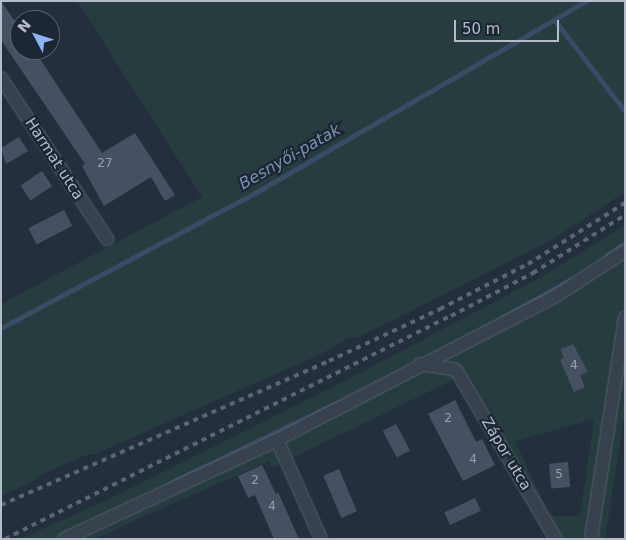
<!DOCTYPE html>
<meta charset="utf-8">
<style>
body{margin:0}
#map{position:relative;width:626px;height:540px;overflow:hidden;background:#242f3e;font-family:"DejaVu Sans",sans-serif}
div>[style]{position:absolute}
.green>*{inset:0;background:#263c3f}
.stream>*{height:4.5px;margin:-2.25px;padding:0 2.25px;transform-origin:2.25px;border-radius:2.25px;background:#394c67}
.building>*{inset:0;background:#455162;transform-origin:0 0}
.roads{filter:drop-shadow(0 0 1px #565f6c) drop-shadow(0 0 1px #565f6c)}
.minor>*{height:12px;margin:-6px;padding:0 6px;transform-origin:6px;border-radius:6px;background:#38414e}
.rail>*{height:4px;margin-top:-2px;transform-origin:0;background:repeating-linear-gradient(90deg,#5a6575 0 5px,transparent 0 10px)}
span{translate:-50% -50%;white-space:nowrap;text-align:center;line-height:1.15;-webkit-text-stroke:4.5px #1d2633;paint-order:stroke}
.number-label{font-size:12px;color:#98a1af}
.number-label span{-webkit-text-stroke-width:0}
.street-label{font-size:15px;color:#b4bcc9}
.water-label{font-size:16px;color:#7c92b1;font-style:italic}
.frame{position:absolute;inset:0;border:2px solid #b4bcc9;pointer-events:none}
.north{position:absolute;left:10px;top:10px;width:50px;height:50px;box-sizing:border-box;background:#1d2633;border:1px solid #59626f;border-radius:50%;rotate:310deg;font-size:14px;font-weight:700;line-height:20px;text-align:center;color:#b4bcc9}
.north::after{content:'';display:block;margin:auto;width:18px;height:22px;background:#8ab4f8;clip-path:polygon(50% 0,100% 100%,50% 72%,0 100%)}
.scale{position:absolute;left:454px;top:20px;width:105px;height:22px;box-sizing:border-box;border:2px solid #b4bcc9;border-top:0;padding-left:6px;font-size:15px;line-height:18px;white-space:nowrap;color:#b4bcc9;-webkit-text-stroke:4px #1d2633;paint-order:stroke}
</style>
<div id="map">
<div class="green">
<div style="clip-path:polygon(77px 1px,625px 1px,625px 192px,555px 238px,388px 323px,358px 337px,349px 338px,321px 354px,95px 454px,86px 455px,40px 475px,34px 481px,1px 496px,1px 304px,202px 197px)"></div>
<div style="clip-path:polygon(evenodd,625px 225px,625px 411px,605px 539px,547px 539px,455px 379px,272px 468px,269px 461px,94px 539px,20px 539px,105px 501px,364px 371px,543px 276px,625px 225px,594px 419px,580px 516px,550px 516px,515px 441px,594px 419px)"></div>
</div>
<div class="stream">
<div style="left:554px;top:19px;width:116px;rotate:52.3deg"></div>
<div style="left:606px;top:256px;width:23px;rotate:-34deg"></div>
<div style="left:503px;top:317px;width:74px;rotate:-29deg"></div>
<div style="left:1px;top:328px;width:296px;rotate:-28deg"></div>
<div style="left:262px;top:189px;width:375px;rotate:-30.1deg"></div>
<div style="left:170px;top:483px;width:187px;rotate:-25.7deg"></div>
</div>
<div class="building">
<div style="clip-path:polygon(1px 1px,20px 29px,20px 50px,34px 50px,102px 153px,135px 133px,175px 195px,165px 201px,151px 177px,104px 206px,82px 166px,85px 164px,1px 40px)"></div>
<div style="clip-path:polygon(19px 137px,28px 151px,6px 164px,1px 148px)"></div>
<div style="left:42px;top:171px;width:18px;height:26px;rotate:56deg"></div>
<div style="left:64px;top:210px;width:18px;height:40px;rotate:63deg"></div>
<div style="clip-path:polygon(573px 344px,588px 372px,580px 375px,585px 387px,574px 392px,560px 360px,564px 358px,561px 349px)"></div>
<div style="clip-path:polygon(455px 400px,476px 442px,482px 439px,495px 465px,463px 481px,428px 414px)"></div>
<div style="left:396px;top:424px;width:30px;height:15px;rotate:62deg"></div>
<div style="left:568px;top:462px;width:25px;height:19px;rotate:85deg"></div>
<div style="clip-path:polygon(262px 465px,276px 494px,278px 492px,299px 539px,274px 539px,255px 495px,248px 498px,238px 476px)"></div>
<div style="left:339px;top:469px;width:46px;height:17px;rotate:67deg"></div>
<div style="left:475px;top:498px;width:14px;height:34px;rotate:65deg"></div>
</div>
<div class="roads">
<div class="minor">
<div style="left:1px;top:78px;width:193px;rotate:56.6deg"></div>
<div style="left:420px;top:364px;width:36px;rotate:9deg"></div>
<div style="left:456px;top:370px;width:196px;rotate:59.4deg"></div>
<div style="left:277px;top:440px;width:108px;rotate:66deg"></div>
<div style="left:64px;top:539px;width:235px;rotate:-24.9deg"></div>
<div style="left:277px;top:440px;width:314px;rotate:-27.3deg"></div>
<div style="left:556px;top:296px;width:82px;rotate:-33.1deg"></div>
<div style="left:591px;top:539px;width:224px;rotate:-81.3deg"></div>
</div>
</div>
<div class="rail">
<div style="left:1px;top:505px;width:358px;rotate:-23.7deg"></div>
<div style="left:329px;top:361px;width:123px;rotate:-25.1deg"></div>
<div style="left:440px;top:309px;width:99px;rotate:-27.1deg"></div>
<div style="left:528px;top:264px;width:115px;rotate:-32.2deg"></div>
<div style="left:5px;top:539px;width:499px;rotate:-26.6deg"></div>
<div style="left:451px;top:316px;width:93px;rotate:-27.7deg"></div>
<div style="left:533px;top:273px;width:109px;rotate:-32.2deg"></div>
</div>
<div class="number-label">
<span style="left:105px;top:164px">27</span>
<span style="left:574px;top:366px">4</span>
<span style="left:448px;top:419px">2</span>
<span style="left:473px;top:460px">4</span>
<span style="left:559px;top:475px">5</span>
<span style="left:255px;top:481px">2</span>
<span style="left:272px;top:507px">4</span>
</div>
<div class="street-label">
<span style="left:54px;top:159px;rotate:57deg">Harmat utca</span>
<span style="left:506px;top:454px;rotate:59deg">Zápor utca</span>
</div>
<div class="water-label">
<span style="left:290px;top:157px;rotate:-30deg">Besnyői-patak</span>
</div>
<div class="frame"></div>
<div class="north">N</div>
<div class="scale">50 m</div>
</div>
